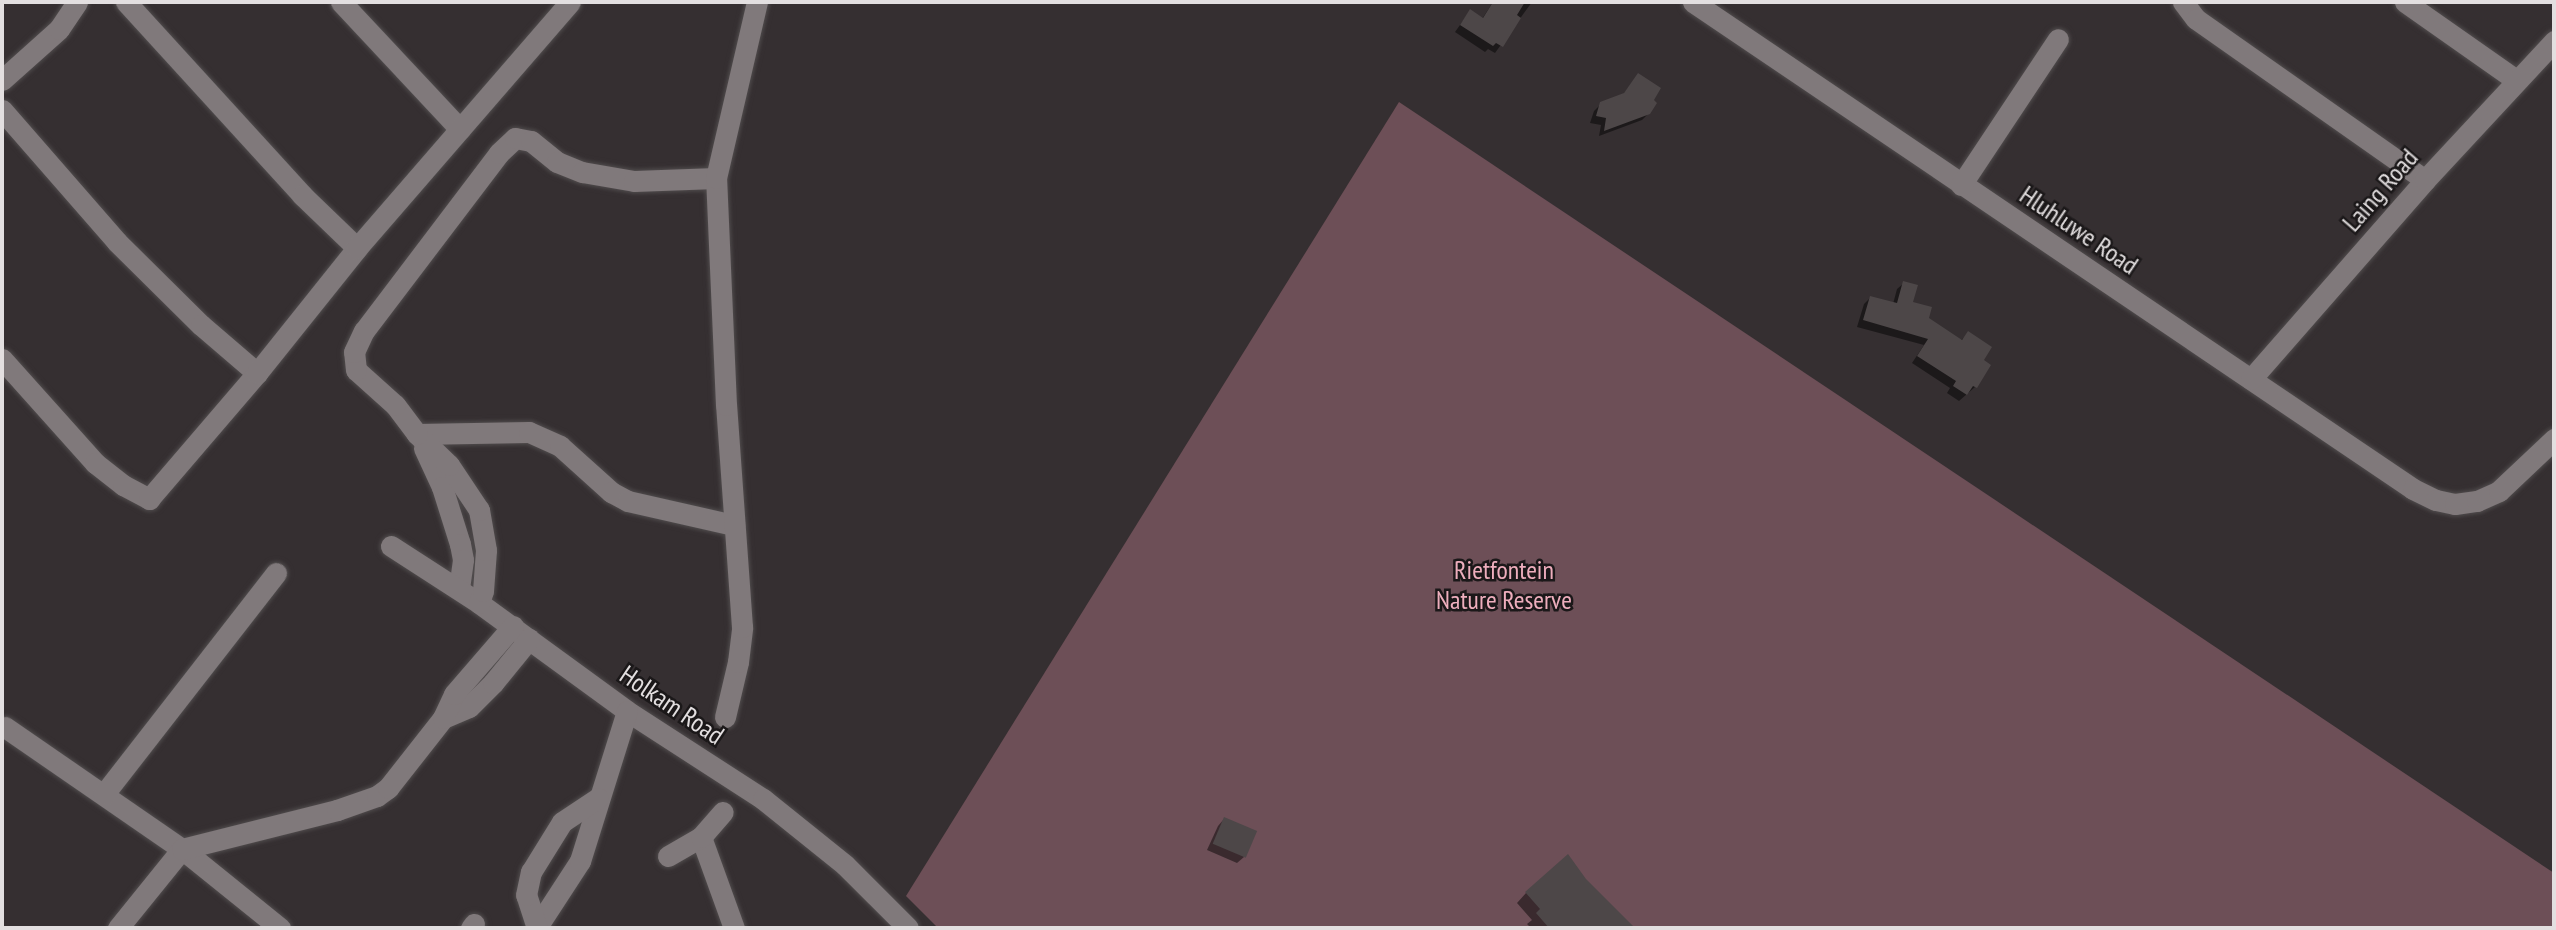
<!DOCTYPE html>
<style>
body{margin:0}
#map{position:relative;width:2556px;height:930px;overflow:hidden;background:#352f31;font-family:"PT Sans Narrow",sans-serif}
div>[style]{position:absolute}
.green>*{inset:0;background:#6d4f57}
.shadow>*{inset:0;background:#0007}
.building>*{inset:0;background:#4d4748;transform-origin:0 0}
.roads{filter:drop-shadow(0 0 2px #504c4d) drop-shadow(0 0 2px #504c4d)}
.minor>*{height:21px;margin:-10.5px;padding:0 10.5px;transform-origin:10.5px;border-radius:10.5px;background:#80797b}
span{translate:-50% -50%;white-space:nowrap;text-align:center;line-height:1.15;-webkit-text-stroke:5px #1b1819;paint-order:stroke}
.street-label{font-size:26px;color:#e3dfe0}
.park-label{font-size:26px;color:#eeaebd}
.frame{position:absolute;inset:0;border:4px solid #e3dfe0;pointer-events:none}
</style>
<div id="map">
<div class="green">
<div style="clip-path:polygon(1399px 102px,2554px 873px,2554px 928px,938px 928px,906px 896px)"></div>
</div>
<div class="shadow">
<div style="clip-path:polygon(1493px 2px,1532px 2px,1495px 53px,1488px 49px,1485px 52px,1455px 32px,1470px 11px,1482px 19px)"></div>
<div style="clip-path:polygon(1638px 75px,1651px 100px,1649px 113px,1642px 120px,1599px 136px,1601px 125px,1590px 123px,1594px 111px,1601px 104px,1622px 96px)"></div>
<div style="clip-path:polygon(1904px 283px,1911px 303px,1927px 319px,1960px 341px,1968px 334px,1981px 361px,1975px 387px,1959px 401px,1947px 393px,1950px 388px,1912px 363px,1924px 345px,1857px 327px,1864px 304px,1870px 298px,1893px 304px,1897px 289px)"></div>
<div style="clip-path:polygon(1224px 819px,1244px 857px,1237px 863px,1207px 850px,1218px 826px)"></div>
<div style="clip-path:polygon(1585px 880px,1630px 926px,1628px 928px,1531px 928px,1527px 924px,1532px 920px,1517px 903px,1526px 893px)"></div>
</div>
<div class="building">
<div style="clip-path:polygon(1493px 2px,1525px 2px,1517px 15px,1521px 18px,1503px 47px,1496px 43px,1493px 46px,1460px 25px,1470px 9px,1483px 18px)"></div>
<div style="clip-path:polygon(1638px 73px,1661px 88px,1654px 100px,1657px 103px,1650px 114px,1604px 131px,1606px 118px,1596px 116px,1600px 102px,1624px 93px)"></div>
<div style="clip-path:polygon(1903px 281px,1918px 285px,1913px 302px,1932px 307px,1929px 318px,1962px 340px,1968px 331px,1992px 347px,1984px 360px,1991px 365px,1977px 388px,1973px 386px,1967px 395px,1953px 386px,1956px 381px,1917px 356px,1928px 339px,1863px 320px,1870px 296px,1897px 303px)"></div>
<div style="left:1224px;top:817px;width:36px;height:29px;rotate:23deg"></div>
<div style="clip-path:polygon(1568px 854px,1586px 879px,1635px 928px,1549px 928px,1536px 913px,1540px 909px,1525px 892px)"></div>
</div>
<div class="roads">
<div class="minor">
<div style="left:126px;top:2px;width:261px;rotate:47.6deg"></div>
<div style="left:302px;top:195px;width:76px;rotate:43.9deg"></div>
<div style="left:341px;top:2px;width:174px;rotate:46.9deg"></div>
<div style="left:1693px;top:2px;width:869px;rotate:34.07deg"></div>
<div style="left:2413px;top:489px;width:25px;rotate:26deg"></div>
<div style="left:2436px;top:500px;width:19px;rotate:12deg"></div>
<div style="left:2455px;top:504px;width:22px;rotate:-8deg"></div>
<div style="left:2477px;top:501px;width:24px;rotate:-24deg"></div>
<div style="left:2499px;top:491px;width:76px;rotate:-43.4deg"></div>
<div style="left:2183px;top:2px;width:21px;rotate:53deg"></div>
<div style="left:2196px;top:19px;width:280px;rotate:35.1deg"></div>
<div style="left:2405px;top:2px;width:136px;rotate:35.1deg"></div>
<div style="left:2px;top:80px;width:76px;rotate:-41.8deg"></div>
<div style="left:59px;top:29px;width:32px;rotate:-56deg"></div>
<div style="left:2px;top:110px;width:175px;rotate:48.9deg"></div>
<div style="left:117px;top:242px;width:118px;rotate:44.7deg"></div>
<div style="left:201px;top:325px;width:74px;rotate:40.6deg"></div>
<div style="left:1961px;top:185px;width:175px;rotate:-56.4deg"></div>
<div style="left:2px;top:359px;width:140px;rotate:48.2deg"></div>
<div style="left:95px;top:463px;width:36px;rotate:38deg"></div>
<div style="left:123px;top:485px;width:30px;rotate:28deg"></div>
<div style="left:149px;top:499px;width:166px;rotate:-49.4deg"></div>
<div style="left:257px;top:373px;width:160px;rotate:-51.3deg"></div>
<div style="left:357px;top:248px;width:325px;rotate:-49.1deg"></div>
<div style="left:2251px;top:379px;width:264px;rotate:-48.8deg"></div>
<div style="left:2425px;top:180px;width:190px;rotate:-47.1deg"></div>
<div style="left:417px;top:434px;width:112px;rotate:-1deg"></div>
<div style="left:529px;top:432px;width:34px;rotate:24deg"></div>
<div style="left:560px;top:446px;width:69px;rotate:42deg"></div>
<div style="left:611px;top:492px;width:19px;rotate:28deg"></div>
<div style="left:628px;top:501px;width:109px;rotate:12.8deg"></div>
<div style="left:424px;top:448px;width:43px;rotate:65.2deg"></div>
<div style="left:442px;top:487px;width:60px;rotate:72.5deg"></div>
<div style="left:460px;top:544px;width:16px;rotate:79deg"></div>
<div style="left:463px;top:560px;width:29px;rotate:98deg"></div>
<div style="left:391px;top:546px;width:105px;rotate:32.9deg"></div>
<div style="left:479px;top:603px;width:183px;rotate:36.1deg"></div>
<div style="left:627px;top:711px;width:162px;rotate:32.9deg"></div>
<div style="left:763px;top:799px;width:105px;rotate:38.8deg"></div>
<div style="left:845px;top:865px;width:89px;rotate:45deg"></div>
<div style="left:479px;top:603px;width:13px;rotate:-72deg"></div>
<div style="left:483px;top:591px;width:41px;rotate:-85.8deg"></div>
<div style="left:486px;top:550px;width:41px;rotate:-99.9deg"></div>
<div style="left:479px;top:510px;width:54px;rotate:-123.7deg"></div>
<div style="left:449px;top:465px;width:45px;rotate:-135.9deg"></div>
<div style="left:417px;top:434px;width:36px;rotate:-127deg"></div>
<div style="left:395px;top:405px;width:52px;rotate:-138.1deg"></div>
<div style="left:356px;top:370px;width:18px;rotate:-96deg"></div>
<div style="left:354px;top:352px;width:23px;rotate:-65deg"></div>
<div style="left:364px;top:331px;width:223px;rotate:-52.8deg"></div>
<div style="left:499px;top:153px;width:22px;rotate:-43deg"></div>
<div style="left:515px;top:138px;width:16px;rotate:11deg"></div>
<div style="left:531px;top:141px;width:33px;rotate:39deg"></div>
<div style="left:557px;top:162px;width:27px;rotate:22deg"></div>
<div style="left:582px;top:172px;width:53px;rotate:9.8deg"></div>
<div style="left:634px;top:181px;width:82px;rotate:-2.1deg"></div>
<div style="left:725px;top:717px;width:57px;rotate:-76.7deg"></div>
<div style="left:738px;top:662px;width:35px;rotate:-83deg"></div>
<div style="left:742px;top:627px;width:223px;rotate:-94.1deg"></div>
<div style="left:726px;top:405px;width:227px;rotate:-92.5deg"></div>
<div style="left:716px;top:178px;width:181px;rotate:-76.9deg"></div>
<div style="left:443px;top:718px;width:28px;rotate:-23deg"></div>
<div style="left:469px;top:707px;width:34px;rotate:-45deg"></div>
<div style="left:493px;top:683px;width:57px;rotate:-50.7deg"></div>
<div style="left:5px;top:727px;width:215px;rotate:34.6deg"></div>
<div style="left:182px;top:849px;width:126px;rotate:38.9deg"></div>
<div style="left:104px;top:794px;width:280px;rotate:-52.1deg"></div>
<div style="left:701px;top:837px;width:97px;rotate:70.1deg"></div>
<div style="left:668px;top:856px;width:38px;rotate:-30deg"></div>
<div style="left:701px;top:837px;width:33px;rotate:-49deg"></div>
<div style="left:537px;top:927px;width:79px;rotate:-56.9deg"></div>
<div style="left:580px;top:861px;width:157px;rotate:-72.6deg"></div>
<div style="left:118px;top:928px;width:102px;rotate:-51deg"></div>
<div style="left:182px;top:849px;width:160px;rotate:-14.1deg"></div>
<div style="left:337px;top:810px;width:42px;rotate:-19.3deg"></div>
<div style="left:377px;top:796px;width:14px;rotate:-36deg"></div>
<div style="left:388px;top:788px;width:89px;rotate:-51.8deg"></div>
<div style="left:443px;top:718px;width:26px;rotate:-65deg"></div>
<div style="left:454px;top:694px;width:90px;rotate:-49.1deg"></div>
<div style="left:471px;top:928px;width:5px;rotate:-53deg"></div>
<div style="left:537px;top:928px;width:35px;rotate:-108deg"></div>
<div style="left:526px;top:895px;width:24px;rotate:-78deg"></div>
<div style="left:531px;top:872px;width:59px;rotate:-58.2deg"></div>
<div style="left:562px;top:822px;width:43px;rotate:-33.7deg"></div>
</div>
</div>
<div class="street-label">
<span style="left:2380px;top:190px;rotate:-49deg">Laing Road</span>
<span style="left:2079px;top:230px;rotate:34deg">Hluhluwe Road</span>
<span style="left:672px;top:705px;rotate:34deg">Holkam Road</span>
</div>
<div class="park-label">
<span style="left:1504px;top:585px">Rietfontein<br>Nature Reserve</span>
</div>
<div class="frame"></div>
</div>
